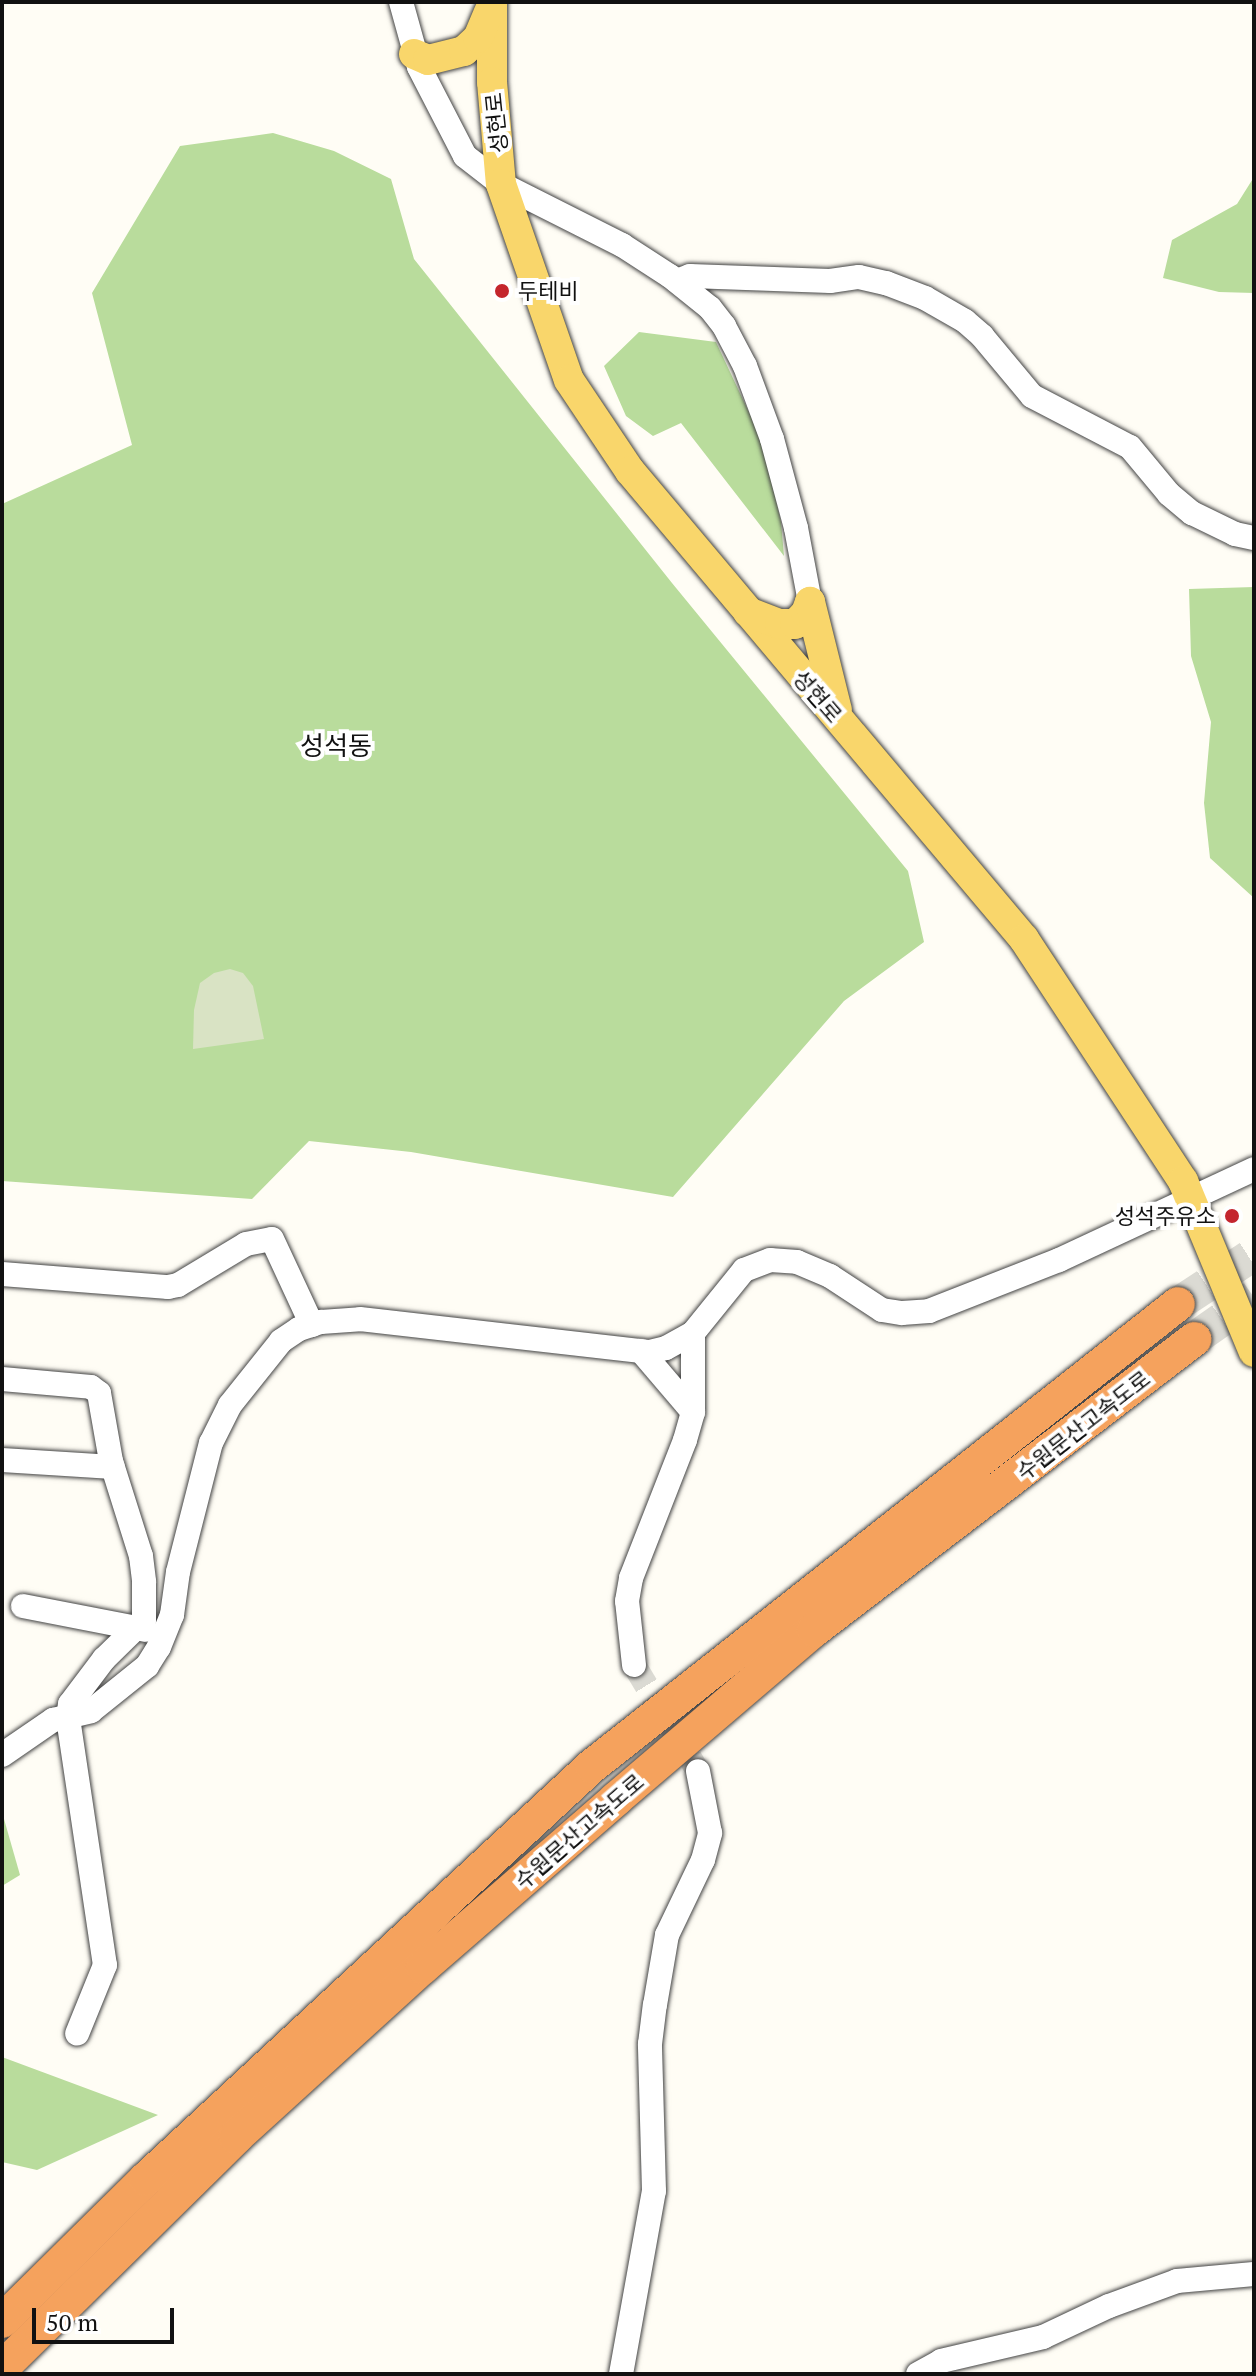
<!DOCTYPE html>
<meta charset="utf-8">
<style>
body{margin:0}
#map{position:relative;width:1256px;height:2376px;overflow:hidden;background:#fffdf5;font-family:"PT Serif","Noto Sans KR",serif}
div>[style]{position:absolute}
.forest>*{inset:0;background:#b9dc9c}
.cemetery>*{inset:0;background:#d9e3c4}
.minor-tunnel>*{height:24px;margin-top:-12px;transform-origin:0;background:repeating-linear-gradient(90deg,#dbdad3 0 24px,transparent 0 36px)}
.highway-tunnel>*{height:34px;margin-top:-17px;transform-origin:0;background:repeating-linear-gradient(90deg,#dbdad3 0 34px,transparent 0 51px)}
.roads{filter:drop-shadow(0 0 2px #444) drop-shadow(0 0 2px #444)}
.minor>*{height:24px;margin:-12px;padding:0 12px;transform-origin:12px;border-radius:12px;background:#fff}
.major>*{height:30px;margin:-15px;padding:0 15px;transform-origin:15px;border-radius:15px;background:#f9d66b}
.highway>*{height:34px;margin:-17px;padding:0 17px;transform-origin:17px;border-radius:17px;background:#f5a25d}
.dots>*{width:22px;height:22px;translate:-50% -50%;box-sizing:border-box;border:4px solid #fff;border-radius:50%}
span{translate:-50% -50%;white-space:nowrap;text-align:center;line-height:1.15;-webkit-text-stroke:8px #fff;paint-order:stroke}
.street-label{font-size:22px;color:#111}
.poi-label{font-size:22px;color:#111}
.left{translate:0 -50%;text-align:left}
.right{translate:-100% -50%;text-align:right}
.quarter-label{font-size:26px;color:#111}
.frame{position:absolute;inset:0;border:4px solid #111;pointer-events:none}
.scale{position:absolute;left:32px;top:2308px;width:142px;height:36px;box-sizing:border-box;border:4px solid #111;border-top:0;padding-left:10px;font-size:24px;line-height:28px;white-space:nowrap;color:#111;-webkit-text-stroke:6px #fff;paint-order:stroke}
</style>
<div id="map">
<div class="forest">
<div style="clip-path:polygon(273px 133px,334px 151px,391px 179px,414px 259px,672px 583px,908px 871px,924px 942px,844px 1001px,673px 1197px,411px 1152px,309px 1141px,252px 1199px,2px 1181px,2px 504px,132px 445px,92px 293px,180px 146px)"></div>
<div style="clip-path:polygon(1254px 177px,1254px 293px,1219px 292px,1163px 278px,1172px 240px,1237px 204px)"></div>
<div style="clip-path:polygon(639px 332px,716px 342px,762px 440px,781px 522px,784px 556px,681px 423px,653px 436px,626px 416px,604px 366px)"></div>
<div style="clip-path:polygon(1254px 587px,1254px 898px,1210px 858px,1204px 803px,1211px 722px,1191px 656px,1189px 589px)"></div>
<div style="clip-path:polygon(2px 1812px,20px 1875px,2px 1886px)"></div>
<div style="clip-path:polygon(2px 2057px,158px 2115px,37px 2170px,2px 2162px)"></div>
</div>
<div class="cemetery">
<div style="clip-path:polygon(230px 969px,243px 973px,253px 986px,264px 1039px,193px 1049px,194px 1010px,200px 983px,214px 973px)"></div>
</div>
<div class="minor-tunnel">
<div style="left:634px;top:1665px;width:124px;rotate:58.9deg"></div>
</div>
<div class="highway-tunnel">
<div style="left:1178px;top:1304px;width:91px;rotate:-33.3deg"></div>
<div style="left:1194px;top:1339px;width:73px;rotate:-35deg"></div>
</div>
<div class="roads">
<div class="minor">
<div style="left:401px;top:2px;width:67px;rotate:74.5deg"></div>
<div style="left:419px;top:67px;width:100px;rotate:62.7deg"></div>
<div style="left:465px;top:156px;width:46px;rotate:37.9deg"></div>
<div style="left:501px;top:184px;width:136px;rotate:26.8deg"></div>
<div style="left:622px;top:245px;width:57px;rotate:32.9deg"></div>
<div style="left:670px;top:276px;width:51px;rotate:38.7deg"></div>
<div style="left:710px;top:308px;width:23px;rotate:52deg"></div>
<div style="left:724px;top:326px;width:45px;rotate:62.3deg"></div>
<div style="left:745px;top:366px;width:78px;rotate:69.7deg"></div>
<div style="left:772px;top:439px;width:92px;rotate:74.9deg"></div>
<div style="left:796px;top:528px;width:75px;rotate:79.3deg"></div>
<div style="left:677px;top:281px;width:14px;rotate:-21deg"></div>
<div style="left:690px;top:276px;width:140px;rotate:2deg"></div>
<div style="left:830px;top:281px;width:29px;rotate:-8deg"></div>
<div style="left:859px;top:277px;width:28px;rotate:13deg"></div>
<div style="left:886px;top:283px;width:42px;rotate:21deg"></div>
<div style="left:925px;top:298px;width:46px;rotate:29.9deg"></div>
<div style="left:965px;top:321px;width:23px;rotate:41deg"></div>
<div style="left:982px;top:336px;width:78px;rotate:50.2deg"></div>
<div style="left:1032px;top:396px;width:110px;rotate:27.5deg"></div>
<div style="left:1130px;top:447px;width:61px;rotate:50.3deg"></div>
<div style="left:1169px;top:494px;width:30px;rotate:40deg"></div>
<div style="left:1192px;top:513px;width:48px;rotate:26deg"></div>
<div style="left:1235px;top:534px;width:19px;rotate:12deg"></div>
<div style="left:2px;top:1274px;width:167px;rotate:4.5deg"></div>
<div style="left:168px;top:1287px;width:10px;rotate:-11deg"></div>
<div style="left:178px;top:1285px;width:79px;rotate:-31.1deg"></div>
<div style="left:246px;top:1244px;width:26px;rotate:-11deg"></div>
<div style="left:272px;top:1239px;width:95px;rotate:65.1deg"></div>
<div style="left:641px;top:1351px;width:80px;rotate:49.6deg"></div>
<div style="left:2px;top:1379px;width:89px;rotate:5.1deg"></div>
<div style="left:91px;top:1387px;width:10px;rotate:37deg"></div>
<div style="left:99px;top:1393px;width:69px;rotate:80deg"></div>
<div style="left:111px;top:1461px;width:100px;rotate:72.5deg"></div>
<div style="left:141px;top:1556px;width:26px;rotate:83deg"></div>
<div style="left:144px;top:1582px;width:38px;rotate:90deg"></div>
<div style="left:144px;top:1620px;width:56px;rotate:135.7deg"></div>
<div style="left:104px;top:1659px;width:56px;rotate:127.1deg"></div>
<div style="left:70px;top:1704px;width:14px;rotate:98deg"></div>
<div style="left:68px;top:1718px;width:250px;rotate:81.5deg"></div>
<div style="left:105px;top:1965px;width:74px;rotate:112.1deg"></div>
<div style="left:2px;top:1460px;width:111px;rotate:3.6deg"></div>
<div style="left:23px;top:1606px;width:125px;rotate:11deg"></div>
<div style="left:634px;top:1665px;width:64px;rotate:-96.2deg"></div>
<div style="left:627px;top:1601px;width:23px;rotate:-80deg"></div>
<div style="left:631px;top:1578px;width:148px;rotate:-68.6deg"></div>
<div style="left:685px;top:1440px;width:29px;rotate:-74deg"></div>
<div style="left:693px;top:1412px;width:79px;rotate:-90deg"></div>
<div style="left:2px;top:1755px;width:62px;rotate:-34.5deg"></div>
<div style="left:53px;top:1720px;width:39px;rotate:-13deg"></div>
<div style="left:91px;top:1711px;width:72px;rotate:-38.8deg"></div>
<div style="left:147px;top:1666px;width:22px;rotate:-58deg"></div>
<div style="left:159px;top:1647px;width:35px;rotate:-68deg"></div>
<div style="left:172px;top:1615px;width:43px;rotate:-82.1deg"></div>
<div style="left:178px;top:1572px;width:133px;rotate:-75.7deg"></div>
<div style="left:211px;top:1443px;width:42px;rotate:-63.4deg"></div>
<div style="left:230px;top:1405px;width:82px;rotate:-51.4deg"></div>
<div style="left:281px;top:1341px;width:22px;rotate:-34deg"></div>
<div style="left:299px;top:1329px;width:23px;rotate:-18deg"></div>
<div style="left:321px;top:1322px;width:39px;rotate:-4deg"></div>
<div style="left:360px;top:1319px;width:292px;rotate:6.5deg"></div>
<div style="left:650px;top:1352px;width:16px;rotate:-14deg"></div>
<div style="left:666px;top:1348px;width:31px;rotate:-29deg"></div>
<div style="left:693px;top:1333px;width:81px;rotate:-51deg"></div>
<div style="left:744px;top:1270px;width:28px;rotate:-21deg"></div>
<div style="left:770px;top:1260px;width:27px;rotate:4deg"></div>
<div style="left:797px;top:1262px;width:36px;rotate:23deg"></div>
<div style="left:830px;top:1276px;width:62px;rotate:33.2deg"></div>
<div style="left:882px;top:1310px;width:20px;rotate:9deg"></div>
<div style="left:902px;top:1313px;width:27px;rotate:-4deg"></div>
<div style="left:929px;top:1311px;width:140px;rotate:-21.4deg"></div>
<div style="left:1059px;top:1260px;width:215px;rotate:-25deg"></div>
<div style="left:621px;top:2374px;width:186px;rotate:-79.8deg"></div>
<div style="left:654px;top:2191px;width:147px;rotate:-91.6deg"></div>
<div style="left:650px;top:2044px;width:39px;rotate:-83deg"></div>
<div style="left:655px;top:2005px;width:71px;rotate:-80.3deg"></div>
<div style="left:667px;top:1935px;width:83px;rotate:-64.4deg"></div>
<div style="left:703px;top:1860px;width:28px;rotate:-75deg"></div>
<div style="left:710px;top:1833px;width:63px;rotate:-101deg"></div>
<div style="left:918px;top:2374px;width:26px;rotate:-29deg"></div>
<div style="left:941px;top:2361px;width:105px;rotate:-13.2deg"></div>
<div style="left:1043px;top:2337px;width:73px;rotate:-25.2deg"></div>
<div style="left:1109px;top:2306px;width:72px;rotate:-20.2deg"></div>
<div style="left:1177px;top:2281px;width:77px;rotate:-5.2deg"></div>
</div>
<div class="major">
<div style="left:492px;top:2px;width:80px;rotate:90deg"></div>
<div style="left:492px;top:82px;width:102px;rotate:85deg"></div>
<div style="left:501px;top:184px;width:207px;rotate:70.9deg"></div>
<div style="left:569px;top:380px;width:110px;rotate:56.2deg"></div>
<div style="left:630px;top:471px;width:612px;rotate:49.91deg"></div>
<div style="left:1024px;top:939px;width:290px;rotate:56.7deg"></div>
<div style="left:1183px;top:1181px;width:185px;rotate:67.5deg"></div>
<div style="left:414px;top:54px;width:15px;rotate:23deg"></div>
<div style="left:428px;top:60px;width:37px;rotate:-14deg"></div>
<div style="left:464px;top:51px;width:19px;rotate:-43deg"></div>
<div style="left:478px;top:38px;width:28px;rotate:-67deg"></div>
<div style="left:748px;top:612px;width:34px;rotate:21deg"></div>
<div style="left:780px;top:624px;width:15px"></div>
<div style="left:795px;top:624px;width:16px;rotate:-45deg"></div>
<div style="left:806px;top:613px;width:12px;rotate:-70deg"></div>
<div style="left:810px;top:602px;width:111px;rotate:76deg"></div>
</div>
<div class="highway">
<div style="left:2px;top:2321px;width:202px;rotate:-44.6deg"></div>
<div style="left:146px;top:2179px;width:608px;rotate:-42.8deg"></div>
<div style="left:592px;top:1766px;width:746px;rotate:-38.25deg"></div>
<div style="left:2px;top:2368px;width:329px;rotate:-44.6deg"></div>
<div style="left:236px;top:2137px;width:253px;rotate:-42.3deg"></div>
<div style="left:423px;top:1967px;width:256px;rotate:-41deg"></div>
<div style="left:616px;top:1799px;width:260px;rotate:-40.5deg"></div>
<div style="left:814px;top:1630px;width:479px;rotate:-37.4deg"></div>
</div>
</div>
<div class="dots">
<div style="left:502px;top:291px;background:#c4262e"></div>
<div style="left:1232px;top:1216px;background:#c4262e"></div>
</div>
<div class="street-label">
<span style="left:496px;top:123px;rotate:-96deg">성현로</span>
<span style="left:818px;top:696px;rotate:49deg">성현로</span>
<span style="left:1083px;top:1425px;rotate:-38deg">수원문산고속도로</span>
<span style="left:579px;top:1831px;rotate:-41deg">수원문산고속도로</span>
</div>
<div class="poi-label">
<span class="left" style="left:518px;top:291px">두테비</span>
<span class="right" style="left:1216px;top:1216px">성석주유소</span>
</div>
<div class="quarter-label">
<span style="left:336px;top:746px">성석동</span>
</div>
<div class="frame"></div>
<div class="scale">50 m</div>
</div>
